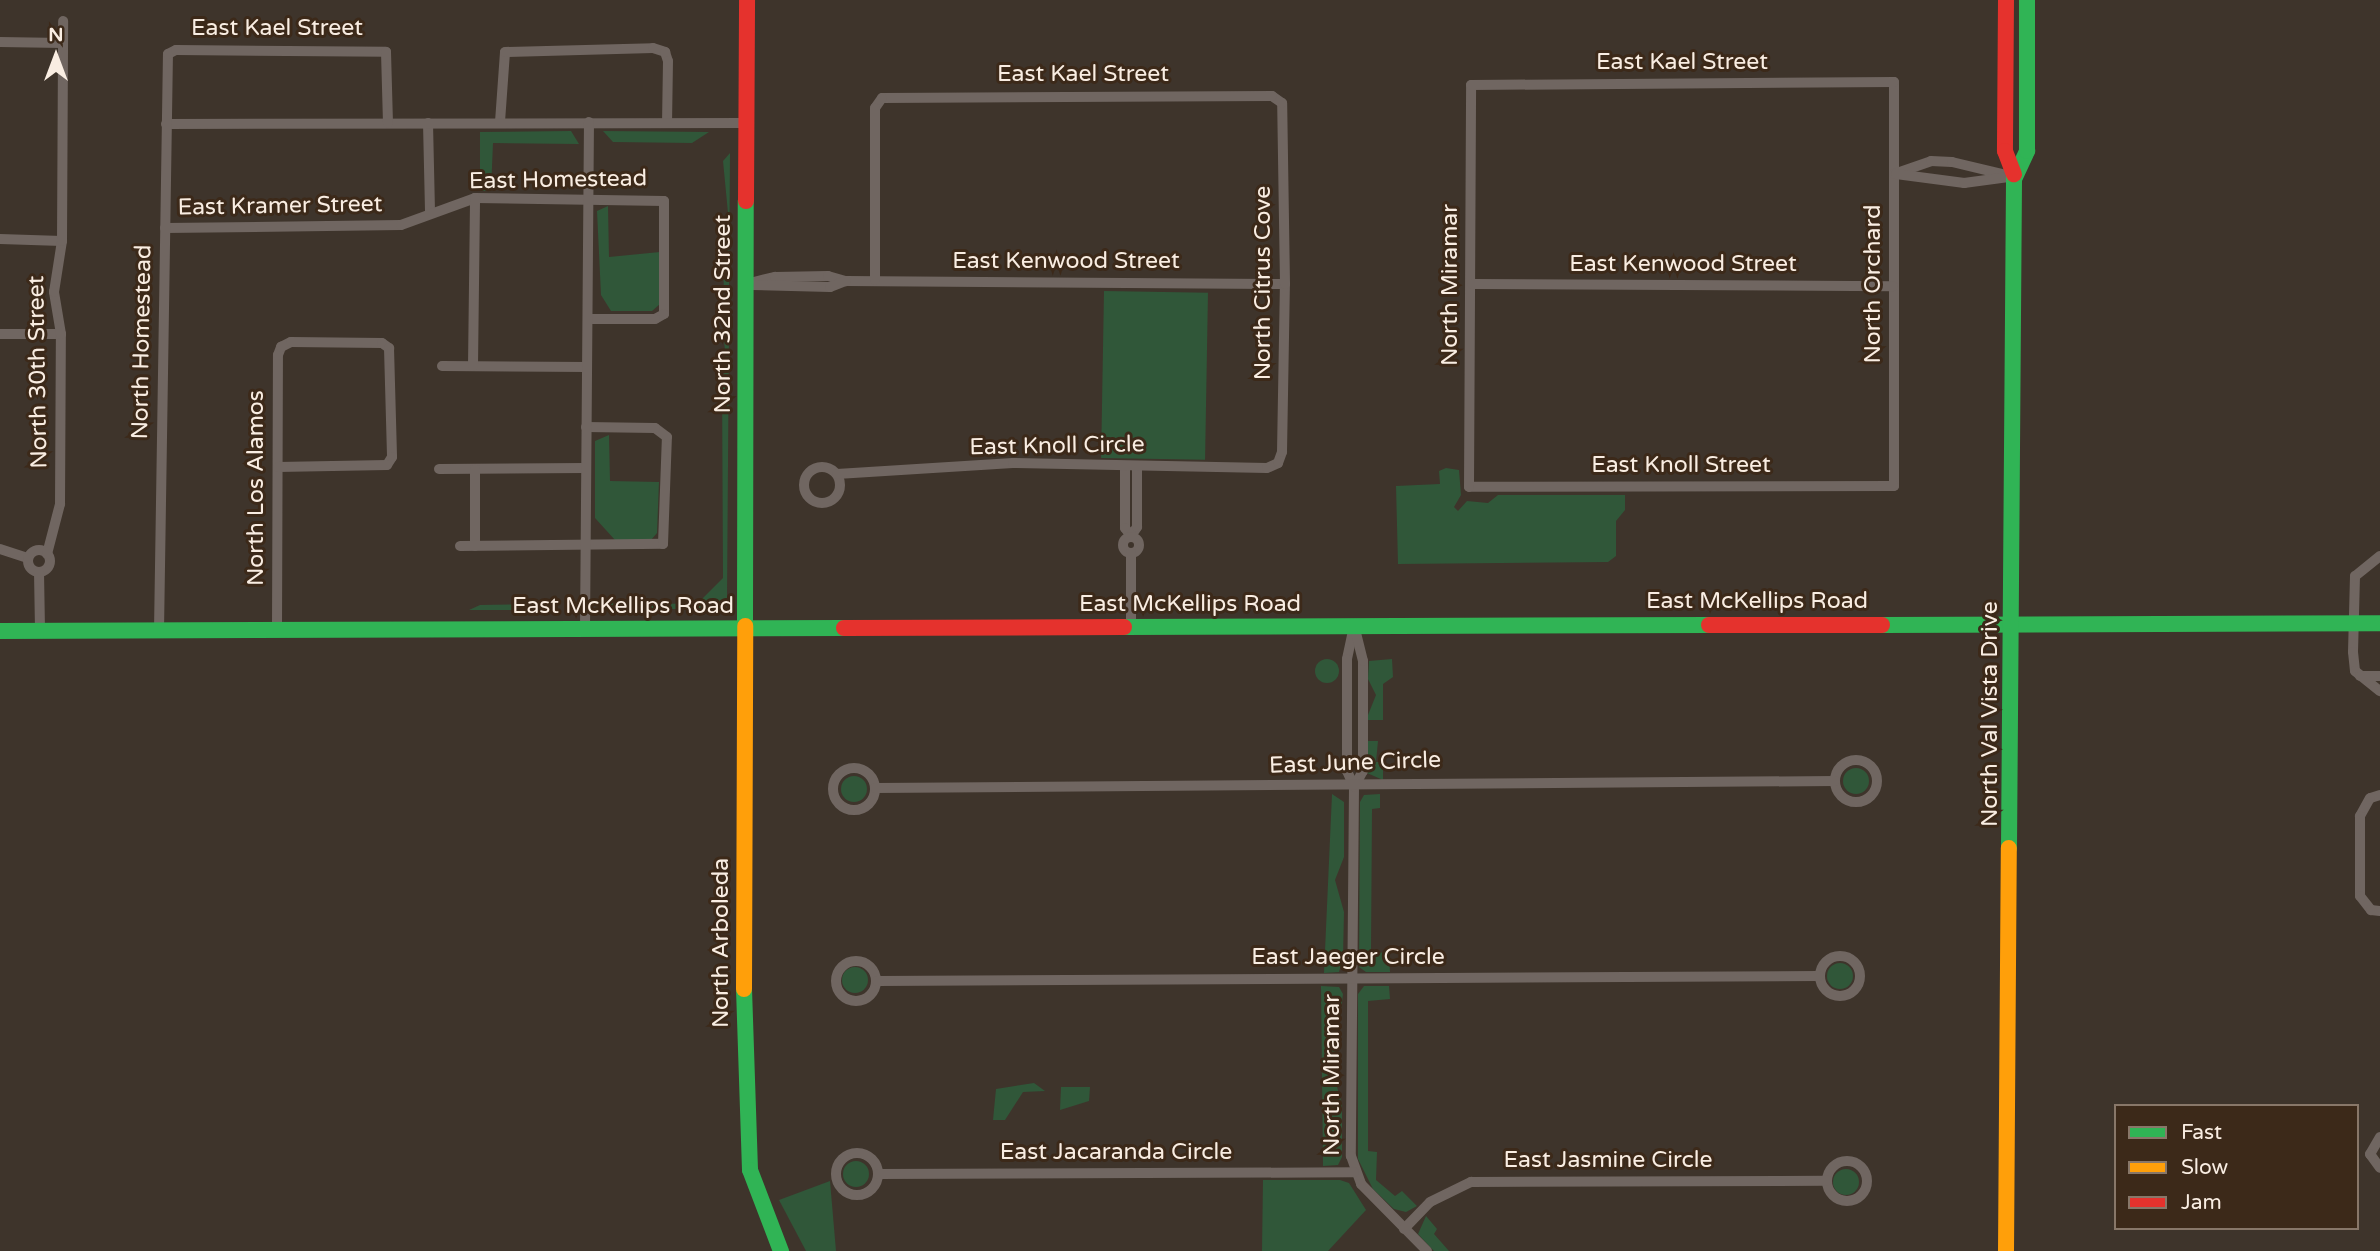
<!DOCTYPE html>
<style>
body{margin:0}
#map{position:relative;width:2380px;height:1251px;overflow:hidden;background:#3e342b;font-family:"Varela Round",sans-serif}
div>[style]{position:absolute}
.green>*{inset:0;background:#305739;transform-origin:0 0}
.round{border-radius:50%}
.street>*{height:10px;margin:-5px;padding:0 5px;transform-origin:5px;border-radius:5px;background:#706661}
.street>.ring{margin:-5px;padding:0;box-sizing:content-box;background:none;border:10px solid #706661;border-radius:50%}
.fast>*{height:16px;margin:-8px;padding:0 8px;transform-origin:8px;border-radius:8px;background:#30b455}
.slow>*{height:16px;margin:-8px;padding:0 8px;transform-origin:8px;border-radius:8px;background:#ff9f0a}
.jam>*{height:16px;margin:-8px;padding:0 8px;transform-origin:8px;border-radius:8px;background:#e5322d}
span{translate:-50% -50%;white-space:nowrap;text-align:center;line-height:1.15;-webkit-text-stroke:6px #3c2919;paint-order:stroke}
.street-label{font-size:23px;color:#f9ede2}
.legend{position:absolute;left:2114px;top:1104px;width:245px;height:126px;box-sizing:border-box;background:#3c2919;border:2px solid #887769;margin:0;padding:9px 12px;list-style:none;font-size:21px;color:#f9ede2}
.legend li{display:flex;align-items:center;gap:14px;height:35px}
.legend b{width:35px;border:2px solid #887769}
.north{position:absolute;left:21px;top:21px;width:70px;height:70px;-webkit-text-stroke:5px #3c2919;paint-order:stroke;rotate:0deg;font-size:19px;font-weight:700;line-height:28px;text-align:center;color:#f9ede2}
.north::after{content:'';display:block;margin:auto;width:24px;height:32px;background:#f9ede2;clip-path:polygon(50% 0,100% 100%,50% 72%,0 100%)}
</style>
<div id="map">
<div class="green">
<div style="clip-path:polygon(571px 131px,579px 144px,493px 143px,491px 191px,480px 191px,480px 132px)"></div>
<div style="clip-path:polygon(603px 131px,709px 132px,692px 143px,613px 142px)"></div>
<div style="clip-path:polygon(730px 153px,729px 298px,724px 292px,722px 238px,728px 213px,723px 161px)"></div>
<div style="clip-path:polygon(608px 206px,609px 257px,660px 252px,660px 304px,652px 311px,611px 311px,601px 295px,597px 211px)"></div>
<div style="left:1104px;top:291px;width:104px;height:167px;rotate:1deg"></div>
<div style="clip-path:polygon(729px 328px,727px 602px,718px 609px,606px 609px,612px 603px,697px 604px,723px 578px,722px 376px,727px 370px,723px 331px)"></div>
<div style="clip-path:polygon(609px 435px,610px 481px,659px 482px,657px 533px,651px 540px,615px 540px,595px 518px,595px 441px)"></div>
<div style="clip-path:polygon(1446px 468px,1459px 470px,1461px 495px,1454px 507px,1458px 511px,1467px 501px,1488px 503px,1498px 495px,1625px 495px,1625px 510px,1616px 521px,1616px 556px,1608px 562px,1398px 564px,1396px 486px,1440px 484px,1439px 471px)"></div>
<div style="clip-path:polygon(545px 604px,552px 610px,469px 610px,480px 605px)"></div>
<div class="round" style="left:1315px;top:659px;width:24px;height:24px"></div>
<div style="clip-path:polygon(1392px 659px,1393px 677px,1383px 684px,1383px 720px,1366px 720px,1376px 695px,1368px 679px,1369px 661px)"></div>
<div style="clip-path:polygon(1367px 741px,1378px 741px,1376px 762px,1383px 762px,1383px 780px,1367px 773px)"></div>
<div class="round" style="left:1843px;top:768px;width:26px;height:26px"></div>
<div class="round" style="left:841px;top:776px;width:26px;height:26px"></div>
<div style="clip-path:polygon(1332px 794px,1344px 802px,1344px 857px,1335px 880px,1344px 912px,1343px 957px,1339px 972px,1324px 973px)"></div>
<div style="clip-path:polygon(1380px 794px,1380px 808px,1372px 809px,1371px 952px,1389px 953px,1390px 972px,1366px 972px,1359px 967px,1360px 802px,1364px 795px)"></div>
<div class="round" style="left:1827px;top:963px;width:26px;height:26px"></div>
<div class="round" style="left:842px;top:967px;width:26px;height:26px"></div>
<div style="clip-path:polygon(1321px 986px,1339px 987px,1343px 994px,1333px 1073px,1342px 1104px,1342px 1157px,1338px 1165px,1323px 1166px)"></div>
<div style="clip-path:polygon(1364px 986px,1389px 986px,1390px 999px,1368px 1001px,1368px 1151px,1377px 1152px,1376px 1180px,1395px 1196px,1402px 1191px,1417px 1206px,1406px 1212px,1394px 1209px,1373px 1189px,1358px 1159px,1358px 994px)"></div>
<div style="clip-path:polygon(1034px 1083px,1045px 1091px,1023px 1092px,1005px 1120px,993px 1120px,996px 1089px)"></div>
<div style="clip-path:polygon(1090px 1087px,1089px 1101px,1060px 1110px,1061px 1087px)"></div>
<div class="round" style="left:843px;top:1161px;width:26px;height:26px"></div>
<div class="round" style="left:1833px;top:1169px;width:26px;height:26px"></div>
<div style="clip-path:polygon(1263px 1180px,1340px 1180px,1349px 1183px,1366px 1210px,1328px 1251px,1262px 1251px)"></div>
<div style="clip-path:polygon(830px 1181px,836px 1251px,806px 1251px,779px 1200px)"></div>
<div style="clip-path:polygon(1426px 1216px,1437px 1229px,1434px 1234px,1449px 1251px,1434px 1251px,1418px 1234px)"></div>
</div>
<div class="street">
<div style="left:0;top:42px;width:63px;rotate:0.9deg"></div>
<div style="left:1894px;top:82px;width:404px;rotate:90deg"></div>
<div style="left:1894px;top:486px;width:425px;rotate:179.9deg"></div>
<div style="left:1469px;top:487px;width:402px;rotate:-89.7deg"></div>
<div style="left:1471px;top:85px;width:423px;rotate:-0.4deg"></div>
<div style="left:500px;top:122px;width:70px;rotate:-85.9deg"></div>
<div style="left:505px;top:52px;width:148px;rotate:-1.5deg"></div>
<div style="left:653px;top:48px;width:13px;rotate:18deg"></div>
<div style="left:665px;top:52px;width:9px;rotate:72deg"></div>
<div style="left:668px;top:61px;width:62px;rotate:90.9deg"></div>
<div style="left:428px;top:123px;width:89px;rotate:88.7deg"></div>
<div style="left:166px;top:124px;width:580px;rotate:-0.1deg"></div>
<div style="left:1894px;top:174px;width:39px;rotate:-19deg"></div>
<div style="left:1931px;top:161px;width:21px;rotate:3deg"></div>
<div style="left:1952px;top:162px;width:65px;rotate:13.4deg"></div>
<div style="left:1896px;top:174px;width:69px;rotate:7.5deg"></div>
<div style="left:1964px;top:183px;width:45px;rotate:-7.6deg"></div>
<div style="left:165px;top:228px;width:236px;rotate:-0.7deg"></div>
<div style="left:401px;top:225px;width:79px;rotate:-20deg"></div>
<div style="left:475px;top:198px;width:189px;rotate:0.9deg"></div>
<div style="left:664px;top:201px;width:113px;rotate:90deg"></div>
<div style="left:664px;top:314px;width:10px;rotate:151deg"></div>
<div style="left:655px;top:319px;width:67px;rotate:180deg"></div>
<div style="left:0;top:239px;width:62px;rotate:1.8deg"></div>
<div style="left:746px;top:284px;width:30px;rotate:-14deg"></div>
<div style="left:775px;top:277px;width:53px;rotate:-1.1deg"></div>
<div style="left:828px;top:276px;width:19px;rotate:16deg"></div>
<div style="left:846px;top:281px;width:439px;rotate:0.4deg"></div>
<div style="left:1472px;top:284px;width:421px;rotate:0.3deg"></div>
<div style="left:752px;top:285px;width:78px;rotate:1.5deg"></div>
<div style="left:830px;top:287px;width:17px;rotate:-21deg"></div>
<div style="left:0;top:334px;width:61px"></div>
<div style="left:442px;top:366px;width:145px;rotate:0.4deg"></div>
<div style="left:473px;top:366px;width:168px;rotate:-89.3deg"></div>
<div style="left:1125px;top:466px;width:62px;rotate:90deg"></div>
<div style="left:1125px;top:528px;width:10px;rotate:53deg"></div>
<div style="left:1131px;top:536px;width:11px;rotate:-56deg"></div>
<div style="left:1137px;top:527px;width:61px;rotate:-90deg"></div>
<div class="ring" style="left:804px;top:467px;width:26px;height:26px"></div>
<div style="left:439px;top:469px;width:146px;rotate:-0.4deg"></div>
<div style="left:475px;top:469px;width:77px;rotate:90deg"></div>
<div style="left:837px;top:474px;width:176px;rotate:-3.6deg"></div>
<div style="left:1013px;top:463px;width:254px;rotate:1.1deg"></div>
<div style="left:1267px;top:468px;width:12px;rotate:-24deg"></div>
<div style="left:1278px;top:463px;width:12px;rotate:-70deg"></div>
<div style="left:1282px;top:452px;width:168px;rotate:-89deg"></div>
<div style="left:1285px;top:284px;width:181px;rotate:-90.9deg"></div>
<div style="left:1282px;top:103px;width:12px;rotate:-145deg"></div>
<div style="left:1272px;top:96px;width:390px;rotate:179.7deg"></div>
<div style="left:882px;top:98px;width:12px;rotate:125deg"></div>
<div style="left:875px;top:108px;width:172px;rotate:90deg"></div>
<div class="ring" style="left:1123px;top:537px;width:6px;height:6px"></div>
<div style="left:460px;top:546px;width:203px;rotate:-0.6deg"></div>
<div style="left:663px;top:544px;width:107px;rotate:-87.9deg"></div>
<div style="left:667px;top:437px;width:15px;rotate:-143deg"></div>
<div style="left:655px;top:428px;width:69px;rotate:-179.2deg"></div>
<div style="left:0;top:549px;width:29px;rotate:18deg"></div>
<div class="ring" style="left:28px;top:550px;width:12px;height:12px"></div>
<div style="left:1131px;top:553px;width:73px;rotate:90deg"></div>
<div style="left:47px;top:554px;width:52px;rotate:-75.4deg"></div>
<div style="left:60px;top:504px;width:170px;rotate:-89.7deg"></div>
<div style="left:61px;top:334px;width:43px;rotate:-99.5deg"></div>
<div style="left:54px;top:292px;width:52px;rotate:-81.1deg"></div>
<div style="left:62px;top:241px;width:220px;rotate:-89.7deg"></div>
<div style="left:2380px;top:556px;width:32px;rotate:141deg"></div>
<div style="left:2355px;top:576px;width:76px;rotate:91.5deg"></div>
<div style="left:2353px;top:652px;width:19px;rotate:84deg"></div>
<div style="left:2355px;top:671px;width:32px;rotate:39deg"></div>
<div style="left:39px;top:572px;width:59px;rotate:89deg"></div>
<div style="left:1354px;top:626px;width:34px;rotate:102deg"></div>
<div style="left:1347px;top:659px;width:112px;rotate:90deg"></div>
<div style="left:1347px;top:771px;width:17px;rotate:66deg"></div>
<div style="left:1354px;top:787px;width:369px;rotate:90.5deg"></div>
<div style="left:1351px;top:1156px;width:30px;rotate:70deg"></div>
<div style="left:1361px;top:1184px;width:94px;rotate:45.4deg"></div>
<div style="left:585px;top:629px;width:507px;rotate:-89.55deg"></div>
<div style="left:277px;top:630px;width:275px;rotate:-89.8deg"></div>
<div style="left:278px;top:355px;width:9px;rotate:-69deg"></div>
<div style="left:281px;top:347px;width:11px;rotate:-27deg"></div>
<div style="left:291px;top:342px;width:91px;rotate:0.6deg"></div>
<div style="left:382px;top:343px;width:9px;rotate:36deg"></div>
<div style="left:389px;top:348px;width:109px;rotate:88.4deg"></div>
<div style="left:392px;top:457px;width:9px;rotate:122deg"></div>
<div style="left:387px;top:465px;width:109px;rotate:178.9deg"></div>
<div style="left:159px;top:631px;width:577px;rotate:-89.11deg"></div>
<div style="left:168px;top:54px;width:9px;rotate:-27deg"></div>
<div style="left:176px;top:50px;width:210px;rotate:0.5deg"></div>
<div style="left:386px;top:52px;width:71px;rotate:88.4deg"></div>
<div style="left:2360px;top:676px;width:20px"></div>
<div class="ring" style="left:1835px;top:760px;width:32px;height:32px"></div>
<div class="ring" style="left:833px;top:768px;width:32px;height:32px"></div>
<div style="left:1354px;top:787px;width:18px;rotate:-61deg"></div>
<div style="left:1363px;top:771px;width:110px;rotate:-90deg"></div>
<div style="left:1363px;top:661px;width:33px;rotate:-104deg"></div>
<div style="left:875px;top:788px;width:960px;rotate:-0.42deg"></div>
<div style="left:2380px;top:795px;width:10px;rotate:163deg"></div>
<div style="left:2370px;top:798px;width:21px;rotate:119deg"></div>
<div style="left:2360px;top:816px;width:80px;rotate:90deg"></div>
<div style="left:2360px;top:896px;width:18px;rotate:52deg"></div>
<div style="left:2371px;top:910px;width:9px;rotate:6deg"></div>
<div class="ring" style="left:1820px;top:956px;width:30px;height:30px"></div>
<div class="ring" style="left:836px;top:961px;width:30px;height:30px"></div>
<div style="left:877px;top:981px;width:942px;rotate:-0.3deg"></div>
<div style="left:2380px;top:1137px;width:20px;rotate:120deg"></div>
<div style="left:2370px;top:1154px;width:17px;rotate:54deg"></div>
<div class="ring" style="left:836px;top:1153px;width:32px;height:32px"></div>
<div class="ring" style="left:1827px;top:1161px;width:30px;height:30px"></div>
<div style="left:878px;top:1174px;width:476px;rotate:-0.2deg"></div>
<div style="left:1404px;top:1229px;width:37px;rotate:-46deg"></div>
<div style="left:1430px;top:1202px;width:46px;rotate:-26deg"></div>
<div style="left:1471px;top:1182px;width:356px;rotate:-0.2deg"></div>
</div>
<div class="fast">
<div style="left:2015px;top:177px;width:29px;rotate:-65deg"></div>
<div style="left:2027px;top:151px;width:151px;rotate:-90deg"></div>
<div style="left:1882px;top:625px;width:498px;rotate:-0.2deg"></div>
<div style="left:745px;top:626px;width:425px;rotate:-89.9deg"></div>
<div style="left:1124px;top:627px;width:585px;rotate:-0.2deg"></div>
<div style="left:0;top:631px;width:844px;rotate:-0.2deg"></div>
<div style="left:2009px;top:848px;width:674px;rotate:-89.57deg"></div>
<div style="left:744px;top:989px;width:181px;rotate:88.1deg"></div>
<div style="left:750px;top:1170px;width:87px;rotate:69.1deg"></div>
</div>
<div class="slow">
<div style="left:744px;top:989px;width:363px;rotate:-89.8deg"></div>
<div style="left:2006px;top:1251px;width:403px;rotate:-89.6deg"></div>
</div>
<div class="jam">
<div style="left:2006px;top:0;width:151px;rotate:90.4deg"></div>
<div style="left:2005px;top:151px;width:25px;rotate:69deg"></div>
<div style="left:746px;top:201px;width:201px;rotate:-89.7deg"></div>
<div style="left:1709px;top:625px;width:173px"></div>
<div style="left:844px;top:628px;width:280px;rotate:-0.2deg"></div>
</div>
<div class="street-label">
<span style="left:277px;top:28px">East Kael Street</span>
<span style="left:1682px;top:62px">East Kael Street</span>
<span style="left:1083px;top:74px">East Kael Street</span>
<span style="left:558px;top:180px;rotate:-1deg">East Homestead</span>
<span style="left:280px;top:206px;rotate:-1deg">East Kramer Street</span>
<span style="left:1066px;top:261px">East Kenwood Street</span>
<span style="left:1683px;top:264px">East Kenwood Street</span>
<span style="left:1263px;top:283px;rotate:-90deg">North Citrus Cove</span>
<span style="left:1873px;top:284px;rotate:-90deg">North Orchard</span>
<span style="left:1450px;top:285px;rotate:-90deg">North Miramar</span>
<span style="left:723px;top:314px;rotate:-90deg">North 32nd Street</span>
<span style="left:142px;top:342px;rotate:-89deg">North Homestead</span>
<span style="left:38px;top:372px;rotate:-91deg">North 30th Street</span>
<span style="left:1057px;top:446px;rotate:-1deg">East Knoll Circle</span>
<span style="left:1681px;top:465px">East Knoll Street</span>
<span style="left:256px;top:488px;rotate:-90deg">North Los Alamos</span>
<span style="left:1757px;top:601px">East McKellips Road</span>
<span style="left:1190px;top:604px">East McKellips Road</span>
<span style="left:623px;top:606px">East McKellips Road</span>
<span style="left:1990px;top:714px;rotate:-90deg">North Val Vista Drive</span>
<span style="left:1355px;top:763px;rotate:-2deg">East June Circle</span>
<span style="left:721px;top:943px;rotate:-90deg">North Arboleda</span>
<span style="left:1348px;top:957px">East Jaeger Circle</span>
<span style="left:1332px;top:1075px;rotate:-90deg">North Miramar</span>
<span style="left:1116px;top:1152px">East Jacaranda Circle</span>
<span style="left:1608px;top:1160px">East Jasmine Circle</span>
</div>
<ul class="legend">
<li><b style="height:9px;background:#30b455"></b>Fast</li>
<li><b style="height:9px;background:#ff9f0a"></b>Slow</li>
<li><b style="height:9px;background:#e5322d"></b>Jam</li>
</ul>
<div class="north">N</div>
</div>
